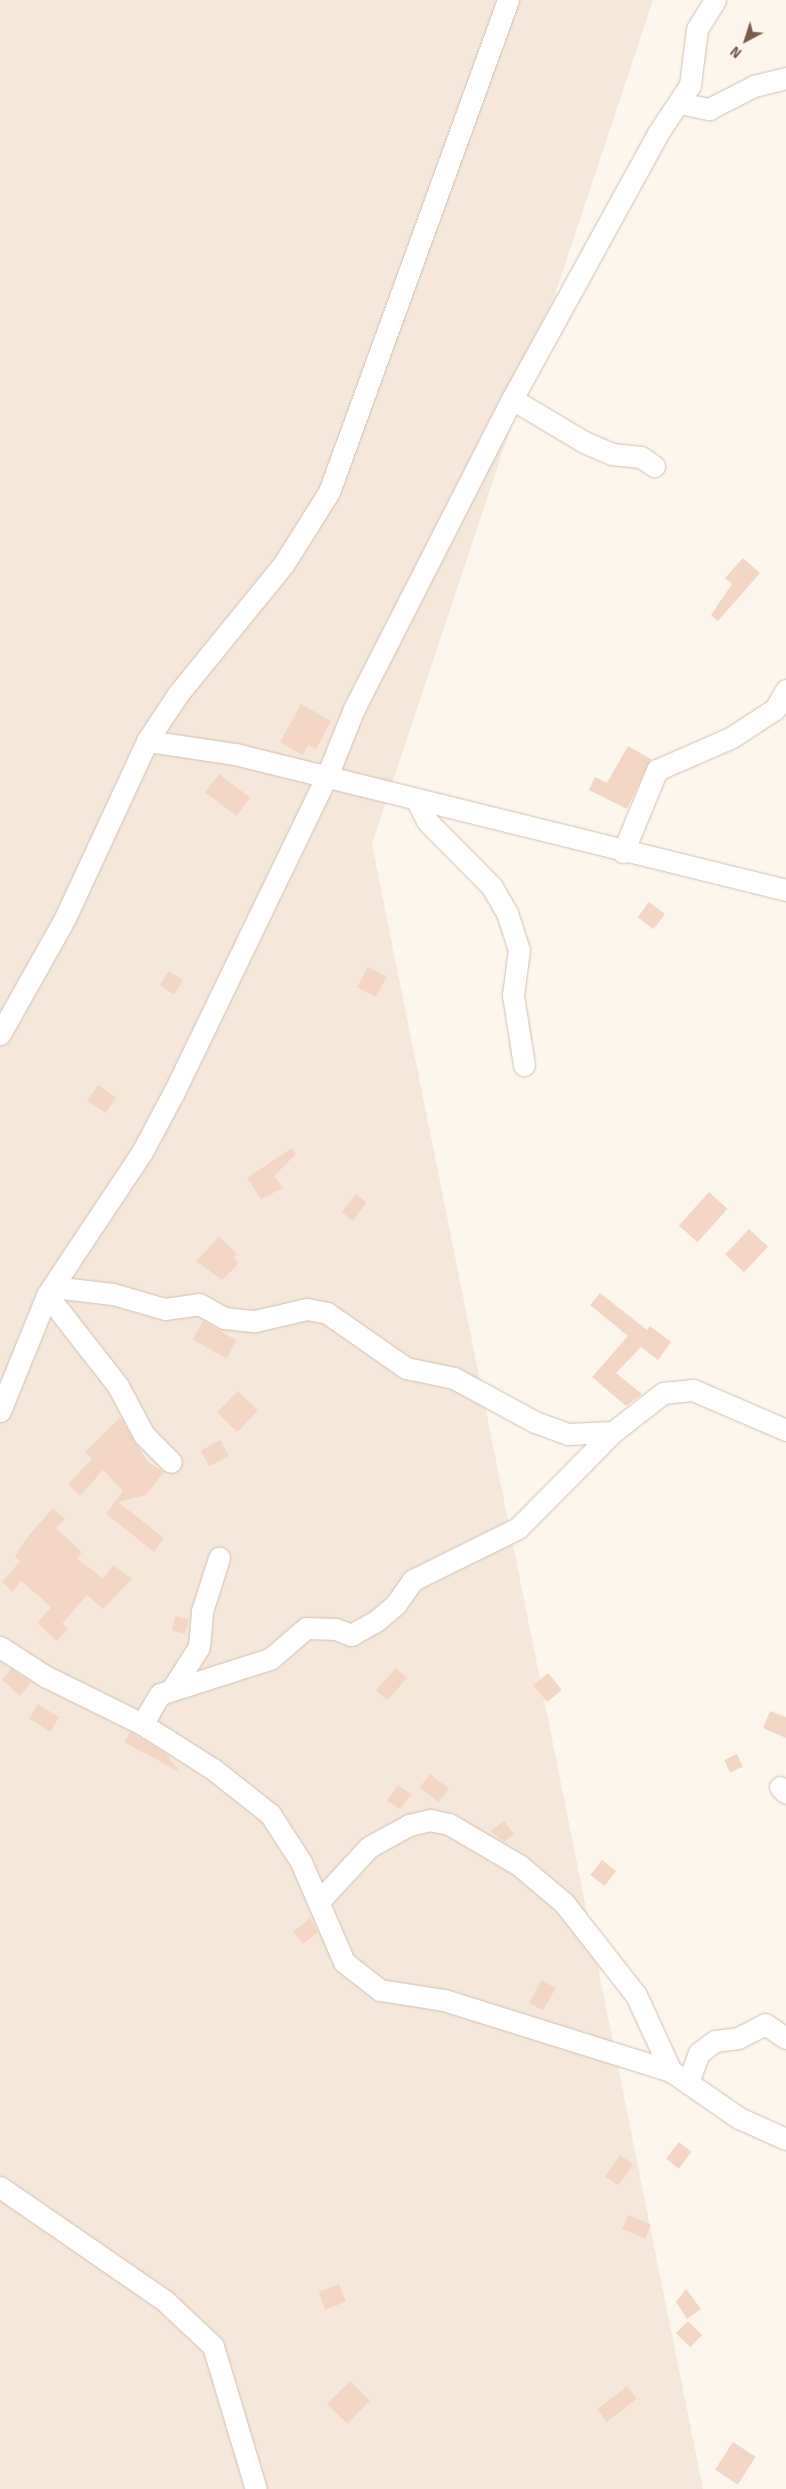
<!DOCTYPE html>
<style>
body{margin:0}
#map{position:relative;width:786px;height:2489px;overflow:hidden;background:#fdf6ec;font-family:"Fira Sans",sans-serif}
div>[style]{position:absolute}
.residential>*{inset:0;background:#f5e8da}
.building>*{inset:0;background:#f3d5c3;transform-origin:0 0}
.roads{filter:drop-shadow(0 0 1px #d1beb0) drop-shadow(0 0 1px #d1beb0)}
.minor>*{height:21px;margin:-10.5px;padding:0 10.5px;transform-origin:10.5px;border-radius:10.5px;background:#fff}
span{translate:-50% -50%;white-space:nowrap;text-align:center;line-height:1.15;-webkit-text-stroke:4px #fffaf3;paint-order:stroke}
.north{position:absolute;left:721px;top:15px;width:50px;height:50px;-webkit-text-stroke:4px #fffaf3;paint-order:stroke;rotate:220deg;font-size:14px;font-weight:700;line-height:20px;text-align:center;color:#7a5c4d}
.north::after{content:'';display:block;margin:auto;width:18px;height:22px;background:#7a5c4d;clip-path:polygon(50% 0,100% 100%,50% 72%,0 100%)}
</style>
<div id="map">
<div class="residential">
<div style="clip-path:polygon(0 0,653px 0,372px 844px,703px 2489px,0 2489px)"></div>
</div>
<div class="building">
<div style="clip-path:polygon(743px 558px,760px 573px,718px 621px,711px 615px,732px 584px,725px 578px)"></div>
<div style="clip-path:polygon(301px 704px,331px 721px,316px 749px,308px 745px,303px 755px,280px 742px)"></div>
<div style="clip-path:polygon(628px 746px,651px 759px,627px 809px,589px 790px,595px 777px,607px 783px)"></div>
<div style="left:219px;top:774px;width:39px;height:23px;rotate:37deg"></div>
<div style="left:649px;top:902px;width:20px;height:19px;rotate:37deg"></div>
<div style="left:368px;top:967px;width:21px;height:23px;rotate:28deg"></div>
<div style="left:169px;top:971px;width:17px;height:17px;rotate:33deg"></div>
<div style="left:98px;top:1085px;width:22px;height:19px;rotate:34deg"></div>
<div style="clip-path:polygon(292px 1148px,296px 1154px,274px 1176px,283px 1188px,261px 1199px,247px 1178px)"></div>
<div style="left:709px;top:1192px;width:25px;height:45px;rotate:42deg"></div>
<div style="left:356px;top:1194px;width:14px;height:23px;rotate:39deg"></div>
<div style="left:749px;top:1229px;width:26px;height:35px;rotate:43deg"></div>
<div style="clip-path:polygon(219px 1237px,237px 1254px,234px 1258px,239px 1263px,222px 1280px,196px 1261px)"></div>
<div style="clip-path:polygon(600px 1293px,647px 1330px,650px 1326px,671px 1342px,658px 1360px,641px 1347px,616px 1373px,642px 1394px,626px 1406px,592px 1377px,628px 1336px,590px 1305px)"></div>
<div style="left:203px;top:1321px;width:39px;height:21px;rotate:30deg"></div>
<div style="left:238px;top:1391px;width:28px;height:30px;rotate:44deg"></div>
<div style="clip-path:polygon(120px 1418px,148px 1462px,164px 1472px,146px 1495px,118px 1502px,164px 1538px,154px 1552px,106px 1514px,123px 1491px,103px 1470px,80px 1496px,68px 1484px,92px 1459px,85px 1452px)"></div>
<div style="left:220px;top:1440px;width:18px;height:22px;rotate:61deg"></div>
<div style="clip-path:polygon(53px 1508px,65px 1519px,56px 1528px,82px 1552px,77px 1558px,103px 1579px,113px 1565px,132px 1579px,103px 1609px,87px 1595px,62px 1624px,68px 1629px,57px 1641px,37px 1623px,51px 1607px,21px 1581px,12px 1592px,2px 1582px,20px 1561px,15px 1556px,29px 1535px)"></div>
<div style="left:175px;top:1616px;width:14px;height:15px;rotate:12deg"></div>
<div style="left:396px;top:1668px;width:15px;height:30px;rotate:42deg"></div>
<div style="clip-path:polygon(11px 1669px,31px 1682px,20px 1696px,2px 1680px)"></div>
<div style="left:548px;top:1673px;width:22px;height:19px;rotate:51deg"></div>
<div style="left:38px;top:1704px;width:25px;height:17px;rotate:32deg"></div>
<div style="clip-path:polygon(770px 1711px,786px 1717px,786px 1738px,763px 1728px)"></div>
<div style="clip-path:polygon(130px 1732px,165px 1753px,180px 1772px,124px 1742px)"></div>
<div style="left:737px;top:1754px;width:14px;height:14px;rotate:65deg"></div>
<div style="left:430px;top:1774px;width:24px;height:17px;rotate:38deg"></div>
<div style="left:398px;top:1785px;width:16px;height:19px;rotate:35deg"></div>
<div style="clip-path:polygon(504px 1821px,514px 1834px,504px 1842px,490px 1831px)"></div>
<div style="left:602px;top:1860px;width:18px;height:19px;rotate:38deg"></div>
<div style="clip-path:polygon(310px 1918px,318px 1932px,303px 1944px,293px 1932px)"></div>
<div style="left:542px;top:1980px;width:16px;height:26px;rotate:30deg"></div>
<div style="left:679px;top:2142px;width:16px;height:21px;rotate:38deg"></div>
<div style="left:620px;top:2155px;width:16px;height:26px;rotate:35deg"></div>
<div style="left:628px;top:2215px;width:25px;height:15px;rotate:23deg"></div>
<div style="left:339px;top:2284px;width:19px;height:22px;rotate:69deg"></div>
<div style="clip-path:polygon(686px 2289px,701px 2309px,687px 2319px,676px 2302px)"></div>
<div style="left:688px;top:2321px;width:20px;height:17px;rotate:45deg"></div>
<div style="left:350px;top:2381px;width:28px;height:32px;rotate:45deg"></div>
<div style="left:627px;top:2386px;width:16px;height:38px;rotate:52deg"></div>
<div style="left:733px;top:2442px;width:27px;height:33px;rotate:33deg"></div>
</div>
<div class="roads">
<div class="minor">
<div style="left:680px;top:103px;width:30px;rotate:12deg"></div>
<div style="left:709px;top:109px;width:51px;rotate:-27.1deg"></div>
<div style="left:754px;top:86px;width:33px;rotate:-14deg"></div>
<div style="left:512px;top:399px;width:84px;rotate:30.8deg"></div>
<div style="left:584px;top:442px;width:30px;rotate:23deg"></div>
<div style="left:612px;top:454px;width:29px;rotate:6deg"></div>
<div style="left:641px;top:457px;width:16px;rotate:35deg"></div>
<div style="left:147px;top:741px;width:89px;rotate:8.4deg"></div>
<div style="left:235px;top:754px;width:568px;rotate:13.86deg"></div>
<div style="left:417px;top:801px;width:22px;rotate:63deg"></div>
<div style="left:427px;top:821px;width:93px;rotate:45.4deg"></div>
<div style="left:492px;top:887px;width:30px;rotate:60deg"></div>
<div style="left:507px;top:913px;width:39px;rotate:72deg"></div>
<div style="left:519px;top:950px;width:45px;rotate:97.6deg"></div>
<div style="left:513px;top:995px;width:71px;rotate:81.1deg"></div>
<div style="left:623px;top:852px;width:89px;rotate:-67.5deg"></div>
<div style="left:657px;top:770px;width:82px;rotate:-23.7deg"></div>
<div style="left:732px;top:737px;width:51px;rotate:-33.1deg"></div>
<div style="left:775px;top:709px;width:22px;rotate:-60deg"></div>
<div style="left:0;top:1034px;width:133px;rotate:-60.7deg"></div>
<div style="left:65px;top:918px;width:195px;rotate:-65.1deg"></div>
<div style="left:147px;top:741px;width:56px;rotate:-56.6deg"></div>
<div style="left:178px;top:694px;width:166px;rotate:-50.9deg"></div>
<div style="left:283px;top:565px;width:86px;rotate:-57.8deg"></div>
<div style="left:329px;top:492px;width:524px;rotate:-70.01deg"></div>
<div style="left:53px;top:1287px;width:60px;rotate:6.7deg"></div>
<div style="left:113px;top:1294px;width:54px;rotate:16.1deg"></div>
<div style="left:165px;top:1309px;width:34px;rotate:-8deg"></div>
<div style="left:199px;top:1304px;width:29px;rotate:29deg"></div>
<div style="left:224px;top:1318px;width:31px;rotate:6deg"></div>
<div style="left:255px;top:1321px;width:53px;rotate:-13deg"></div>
<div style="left:307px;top:1309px;width:20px;rotate:11deg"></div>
<div style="left:327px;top:1313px;width:96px;rotate:34.8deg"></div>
<div style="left:406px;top:1368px;width:49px;rotate:11.8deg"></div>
<div style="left:454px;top:1378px;width:92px;rotate:28.5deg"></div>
<div style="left:535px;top:1422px;width:35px;rotate:20deg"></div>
<div style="left:568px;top:1434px;width:45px;rotate:-2.5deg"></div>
<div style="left:47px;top:1295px;width:115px;rotate:52deg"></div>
<div style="left:118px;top:1386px;width:55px;rotate:62deg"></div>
<div style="left:144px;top:1435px;width:38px;rotate:45deg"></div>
<div style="left:0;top:1411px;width:125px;rotate:-67.9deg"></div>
<div style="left:47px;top:1295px;width:172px;rotate:-56.4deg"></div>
<div style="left:142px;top:1152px;width:68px;rotate:-61.9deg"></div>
<div style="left:174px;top:1092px;width:351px;rotate:-64.2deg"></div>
<div style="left:327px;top:776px;width:72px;rotate:-68.1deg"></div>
<div style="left:354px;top:709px;width:348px;rotate:-63deg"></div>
<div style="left:512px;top:399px;width:303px;rotate:-61.2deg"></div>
<div style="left:658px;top:133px;width:58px;rotate:-56.3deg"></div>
<div style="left:690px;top:85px;width:56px;rotate:-82.9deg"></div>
<div style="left:697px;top:29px;width:34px;rotate:-58deg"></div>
<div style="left:0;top:1647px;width:54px;rotate:32.8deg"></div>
<div style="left:45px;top:1676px;width:108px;rotate:26.3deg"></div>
<div style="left:142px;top:1724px;width:84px;rotate:32.4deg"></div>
<div style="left:213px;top:1769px;width:73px;rotate:38.3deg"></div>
<div style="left:270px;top:1814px;width:57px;rotate:57.1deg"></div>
<div style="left:301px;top:1862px;width:109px;rotate:66.7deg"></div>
<div style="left:344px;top:1962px;width:46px;rotate:37.9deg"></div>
<div style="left:380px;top:1990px;width:65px;rotate:8.9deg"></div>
<div style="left:444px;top:2000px;width:238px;rotate:17.4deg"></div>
<div style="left:671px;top:2071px;width:83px;rotate:34.7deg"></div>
<div style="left:739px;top:2118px;width:51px;rotate:24.1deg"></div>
<div style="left:172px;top:1689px;width:50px;rotate:-57.3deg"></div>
<div style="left:199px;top:1647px;width:36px;rotate:-85deg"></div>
<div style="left:202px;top:1611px;width:56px;rotate:-72.2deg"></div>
<div style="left:142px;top:1724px;width:35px;rotate:-59deg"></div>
<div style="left:160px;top:1694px;width:115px;rotate:-17.7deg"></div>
<div style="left:270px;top:1659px;width:48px;rotate:-40.7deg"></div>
<div style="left:306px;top:1628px;width:30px;rotate:2deg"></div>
<div style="left:336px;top:1629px;width:16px;rotate:22deg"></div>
<div style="left:351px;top:1635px;width:29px;rotate:-29deg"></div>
<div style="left:376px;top:1621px;width:26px;rotate:-40deg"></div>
<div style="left:396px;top:1604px;width:29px;rotate:-55deg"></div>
<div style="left:413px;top:1580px;width:117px;rotate:-26.3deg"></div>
<div style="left:518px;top:1528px;width:135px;rotate:-45.3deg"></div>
<div style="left:613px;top:1432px;width:63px;rotate:-38deg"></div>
<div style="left:663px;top:1393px;width:30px;rotate:-6deg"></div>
<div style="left:693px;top:1390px;width:101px;rotate:23.3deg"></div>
<div style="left:780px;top:1787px;width:8px;rotate:45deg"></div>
<div style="left:320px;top:1900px;width:72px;rotate:-47.2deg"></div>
<div style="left:369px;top:1847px;width:46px;rotate:-28.8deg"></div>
<div style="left:409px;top:1825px;width:22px;rotate:-13deg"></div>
<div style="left:430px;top:1820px;width:19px;rotate:12deg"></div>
<div style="left:449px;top:1824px;width:81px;rotate:30.4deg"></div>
<div style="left:519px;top:1865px;width:59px;rotate:40.2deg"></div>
<div style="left:564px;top:1903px;width:117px;rotate:52deg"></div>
<div style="left:636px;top:1995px;width:84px;rotate:65.3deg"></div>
<div style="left:689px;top:2080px;width:29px;rotate:-70deg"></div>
<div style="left:699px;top:2053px;width:20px;rotate:-37deg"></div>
<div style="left:715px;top:2041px;width:23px;rotate:-7deg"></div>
<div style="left:738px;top:2038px;width:30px;rotate:-27deg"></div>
<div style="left:765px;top:2024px;width:25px;rotate:34deg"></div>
<div style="left:0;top:2187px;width:199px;rotate:34.6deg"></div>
<div style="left:164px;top:2300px;width:67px;rotate:43.2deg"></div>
<div style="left:213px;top:2346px;width:149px;rotate:73.3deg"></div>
</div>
</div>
<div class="north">N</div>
</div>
